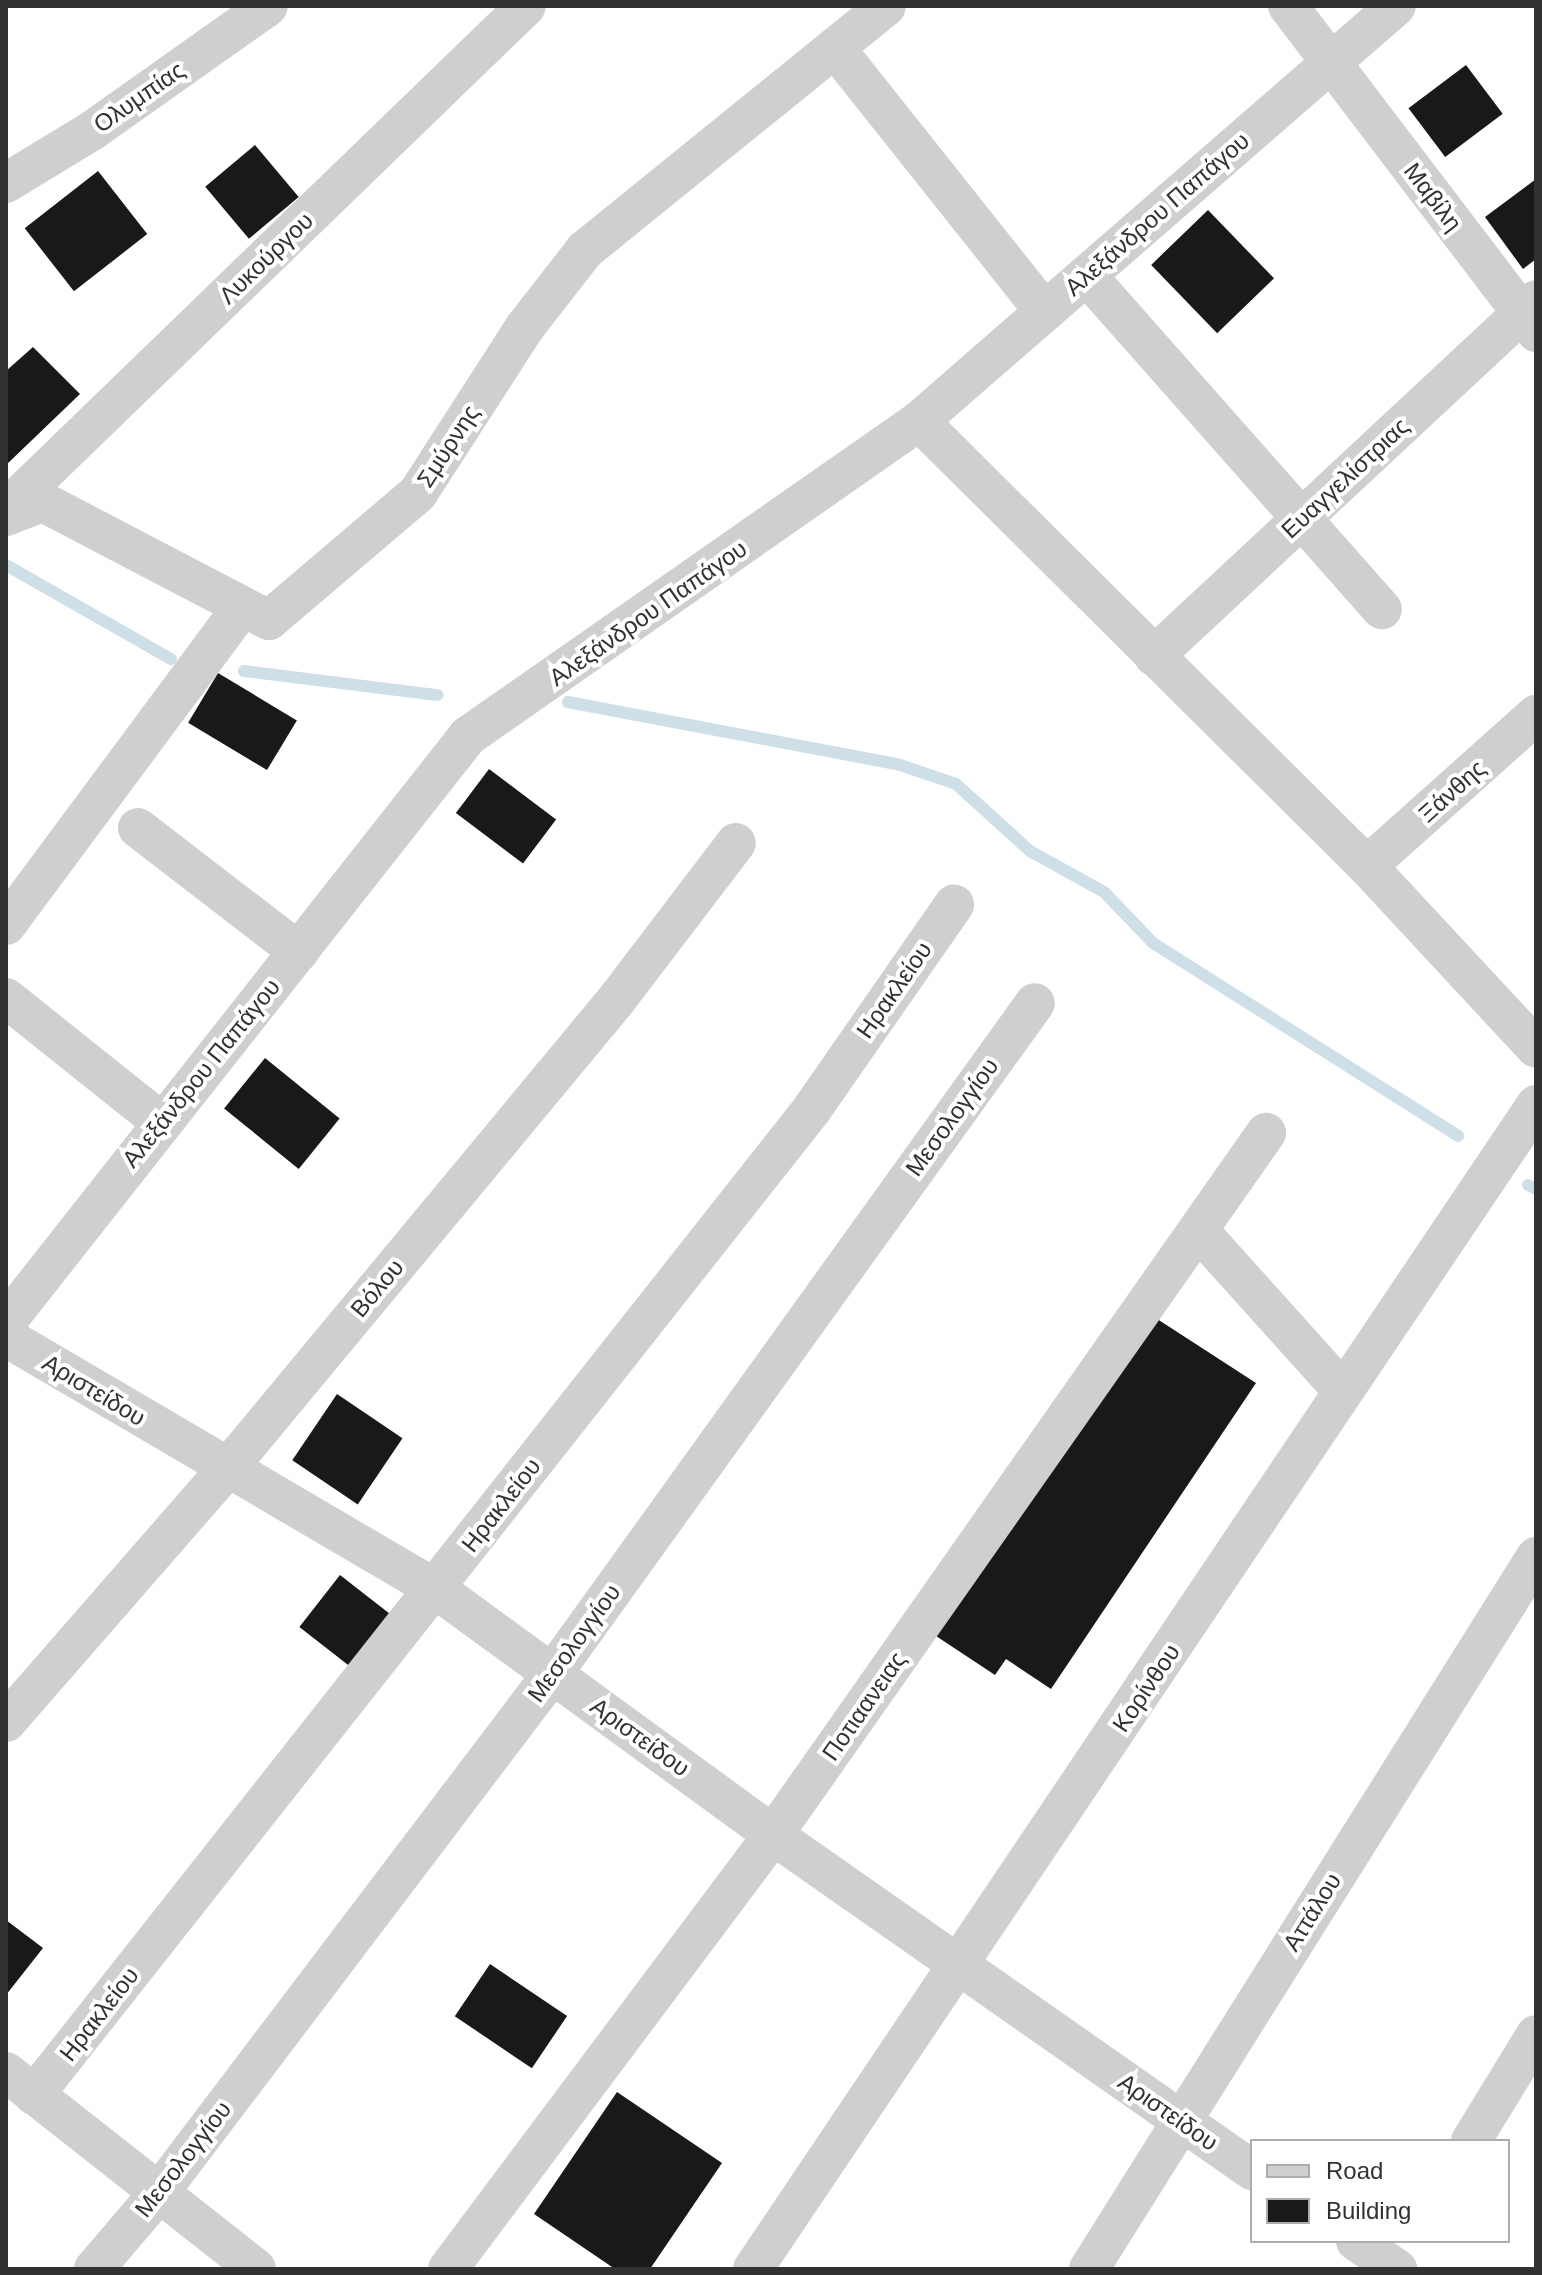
<!DOCTYPE html>
<meta charset="utf-8">
<style>
body{margin:0}
#map{position:relative;width:1542px;height:2275px;overflow:hidden;background:#fff;font-family:Arial,sans-serif}
div>[style]{position:absolute}
.stream>*{height:12px;margin:-6px;padding:0 6px;transform-origin:6px;border-radius:6px;background:#cedfe8}
.building>*{inset:0;background:#191919;transform-origin:0 0}
.minor>*{height:40px;margin:-20px;padding:0 20px;transform-origin:20px;border-radius:20px;background:#cfcfcf}
span{translate:-50% -50%;white-space:nowrap;text-align:center;line-height:1.15;-webkit-text-stroke:8px #fff;paint-order:stroke}
.street-label{font-size:24px;color:#323232}
.frame{position:absolute;inset:0;border:8px solid #323232;pointer-events:none}
.legend{position:absolute;left:1250px;top:2139px;width:260px;height:104px;box-sizing:border-box;background:#fff;border:2px solid #adadad;margin:0;padding:10px 14px;list-style:none;font-size:24px;color:#323232}
.legend li{display:flex;align-items:center;gap:16px;height:40px}
.legend b{width:40px;border:2px solid #adadad}
</style>
<div id="map">
<div class="stream">
<div style="left:6px;top:565px;width:190px;rotate:29.7deg"></div>
<div style="left:244px;top:671px;width:195px;rotate:7.1deg"></div>
<div style="left:568px;top:702px;width:338px;rotate:10.7deg"></div>
<div style="left:900px;top:765px;width:59px;rotate:18.7deg"></div>
<div style="left:956px;top:784px;width:100px;rotate:42.2deg"></div>
<div style="left:1030px;top:851px;width:85px;rotate:29deg"></div>
<div style="left:1104px;top:892px;width:71px;rotate:46.1deg"></div>
<div style="left:1153px;top:943px;width:361px;rotate:32.3deg"></div>
<div style="left:1528px;top:1185px;width:9px;rotate:27deg"></div>
</div>
<div class="building">
<div style="left:1466px;top:65px;width:61px;height:72px;rotate:53deg"></div>
<div style="left:255px;top:145px;width:68px;height:65px;rotate:50deg"></div>
<div style="left:98px;top:171px;width:80px;height:93px;rotate:52deg"></div>
<div style="clip-path:polygon(1536px 179px,1536px 259px,1523px 269px,1485px 217px)"></div>
<div style="left:1208px;top:210px;width:95px;height:79px;rotate:46deg"></div>
<div style="clip-path:polygon(33px 347px,80px 394px,6px 465px,6px 371px)"></div>
<div style="left:218px;top:673px;width:92px;height:58px;rotate:31deg"></div>
<div style="left:489px;top:769px;width:84px;height:55px;rotate:37deg"></div>
<div style="left:265px;top:1058px;width:96px;height:65px;rotate:39deg"></div>
<div style="clip-path:polygon(1151px 1315px,1256px 1383px,1051px 1689px,1006px 1659px,995px 1675px,936px 1636px)"></div>
<div style="left:337px;top:1394px;width:79px;height:80px;rotate:34deg"></div>
<div style="left:340px;top:1575px;width:68px;height:66px;rotate:38deg"></div>
<div style="clip-path:polygon(6px 1920px,43px 1948px,6px 1995px)"></div>
<div style="left:490px;top:1964px;width:93px;height:63px;rotate:34deg"></div>
<div style="clip-path:polygon(617px 2092px,722px 2163px,650px 2269px,615px 2269px,534px 2214px)"></div>
</div>
<div class="minor">
<div style="left:1288px;top:6px;width:410px;rotate:52.7deg"></div>
<div style="left:835px;top:48px;width:337px;rotate:51.5deg"></div>
<div style="left:6px;top:183px;width:102px;rotate:-31.3deg"></div>
<div style="left:93px;top:130px;width:214px;rotate:-35.3deg"></div>
<div style="left:1087px;top:276px;width:445px;rotate:48.5deg"></div>
<div style="left:919px;top:421px;width:631px;rotate:44.81deg"></div>
<div style="left:1367px;top:866px;width:248px;rotate:47.1deg"></div>
<div style="left:6px;top:509px;width:723px;rotate:-44.05deg"></div>
<div style="left:6px;top:516px;width:40px;rotate:-21deg"></div>
<div style="left:43px;top:502px;width:255px;rotate:27.6deg"></div>
<div style="left:269px;top:620px;width:196px;rotate:-40.4deg"></div>
<div style="left:418px;top:493px;width:197px;rotate:-57.2deg"></div>
<div style="left:525px;top:327px;width:98px;rotate:-52.1deg"></div>
<div style="left:585px;top:250px;width:387px;rotate:-39deg"></div>
<div style="left:1154px;top:656px;width:522px;rotate:-42.98deg"></div>
<div style="left:138px;top:828px;width:203px;rotate:37.6deg"></div>
<div style="left:1367px;top:866px;width:227px;rotate:-41.8deg"></div>
<div style="left:6px;top:925px;width:394px;rotate:-53.4deg"></div>
<div style="left:6px;top:998px;width:197px;rotate:38.6deg"></div>
<div style="left:1199px;top:1231px;width:215px;rotate:48deg"></div>
<div style="left:6px;top:1322px;width:746px;rotate:-51.75deg"></div>
<div style="left:468px;top:736px;width:550px;rotate:-34.93deg"></div>
<div style="left:919px;top:421px;width:632px;rotate:-41.02deg"></div>
<div style="left:6px;top:1337px;width:498px;rotate:30.4deg"></div>
<div style="left:436px;top:1589px;width:417px;rotate:36.1deg"></div>
<div style="left:773px;top:1835px;width:585px;rotate:34.97deg"></div>
<div style="left:6px;top:1722px;width:336px;rotate:-48.9deg"></div>
<div style="left:227px;top:1469px;width:611px;rotate:-50.31deg"></div>
<div style="left:617px;top:999px;width:196px;rotate:-52.7deg"></div>
<div style="left:6px;top:2072px;width:318px;rotate:38.2deg"></div>
<div style="left:34px;top:2095px;width:1256px;rotate:-51.72deg"></div>
<div style="left:812px;top:1109px;width:249px;rotate:-55.2deg"></div>
<div style="left:1471px;top:2141px;width:124px;rotate:-58.5deg"></div>
<div style="left:1356px;top:2241px;width:50px;rotate:34.3deg"></div>
<div style="left:94px;top:2269px;width:99px;rotate:-49.5deg"></div>
<div style="left:158px;top:2194px;width:654px;rotate:-52.83deg"></div>
<div style="left:553px;top:1673px;width:825px;rotate:-54.27deg"></div>
<div style="left:448px;top:2269px;width:542px;rotate:-53.17deg"></div>
<div style="left:773px;top:1835px;width:858px;rotate:-54.92deg"></div>
<div style="left:753px;top:2269px;width:1403px;rotate:-56.07deg"></div>
<div style="left:1089px;top:2269px;width:841px;rotate:-57.88deg"></div>
</div>
<div class="street-label">
<span style="left:139px;top:97px;rotate:-35deg">Ολυμπίας</span>
<span style="left:1433px;top:197px;rotate:53deg">Μαβίλη</span>
<span style="left:1157px;top:214px;rotate:-41deg">Αλεξάνδρου Παπάγου</span>
<span style="left:266px;top:258px;rotate:-44deg">Λυκούργου</span>
<span style="left:448px;top:446px;rotate:-57deg">Σμύρνης</span>
<span style="left:1345px;top:478px;rotate:-43deg">Ευαγγελίστριας</span>
<span style="left:648px;top:613px;rotate:-35deg">Αλεξάνδρου Παπάγου</span>
<span style="left:1452px;top:791px;rotate:-42deg">Ξάνθης</span>
<span style="left:894px;top:990px;rotate:-55deg">Ηρακλείου</span>
<span style="left:201px;top:1073px;rotate:-51deg">Αλεξάνδρου Παπάγου</span>
<span style="left:952px;top:1117px;rotate:-54deg">Μεσολογγίου</span>
<span style="left:377px;top:1288px;rotate:-50deg">Βόλου</span>
<span style="left:94px;top:1390px;rotate:31deg">Αριστείδου</span>
<span style="left:501px;top:1505px;rotate:-52deg">Ηρακλείου</span>
<span style="left:574px;top:1643px;rotate:-54deg">Μεσολογγίου</span>
<span style="left:1146px;top:1688px;rotate:-56deg">Κορίνθου</span>
<span style="left:864px;top:1706px;rotate:-55deg">Ποτιαανειας</span>
<span style="left:640px;top:1737px;rotate:36deg">Αριστείδου</span>
<span style="left:1312px;top:1912px;rotate:-58deg">Αττάλου</span>
<span style="left:99px;top:2014px;rotate:-52deg">Ηρακλείου</span>
<span style="left:1168px;top:2112px;rotate:35deg">Αριστείδου</span>
<span style="left:183px;top:2159px;rotate:-52deg">Μεσολογγίου</span>
</div>
<div class="frame"></div>
<ul class="legend">
<li><b style="height:10px;background:#cfcfcf"></b>Road</li>
<li><b style="height:22px;background:#191919"></b>Building</li>
</ul>
</div>
